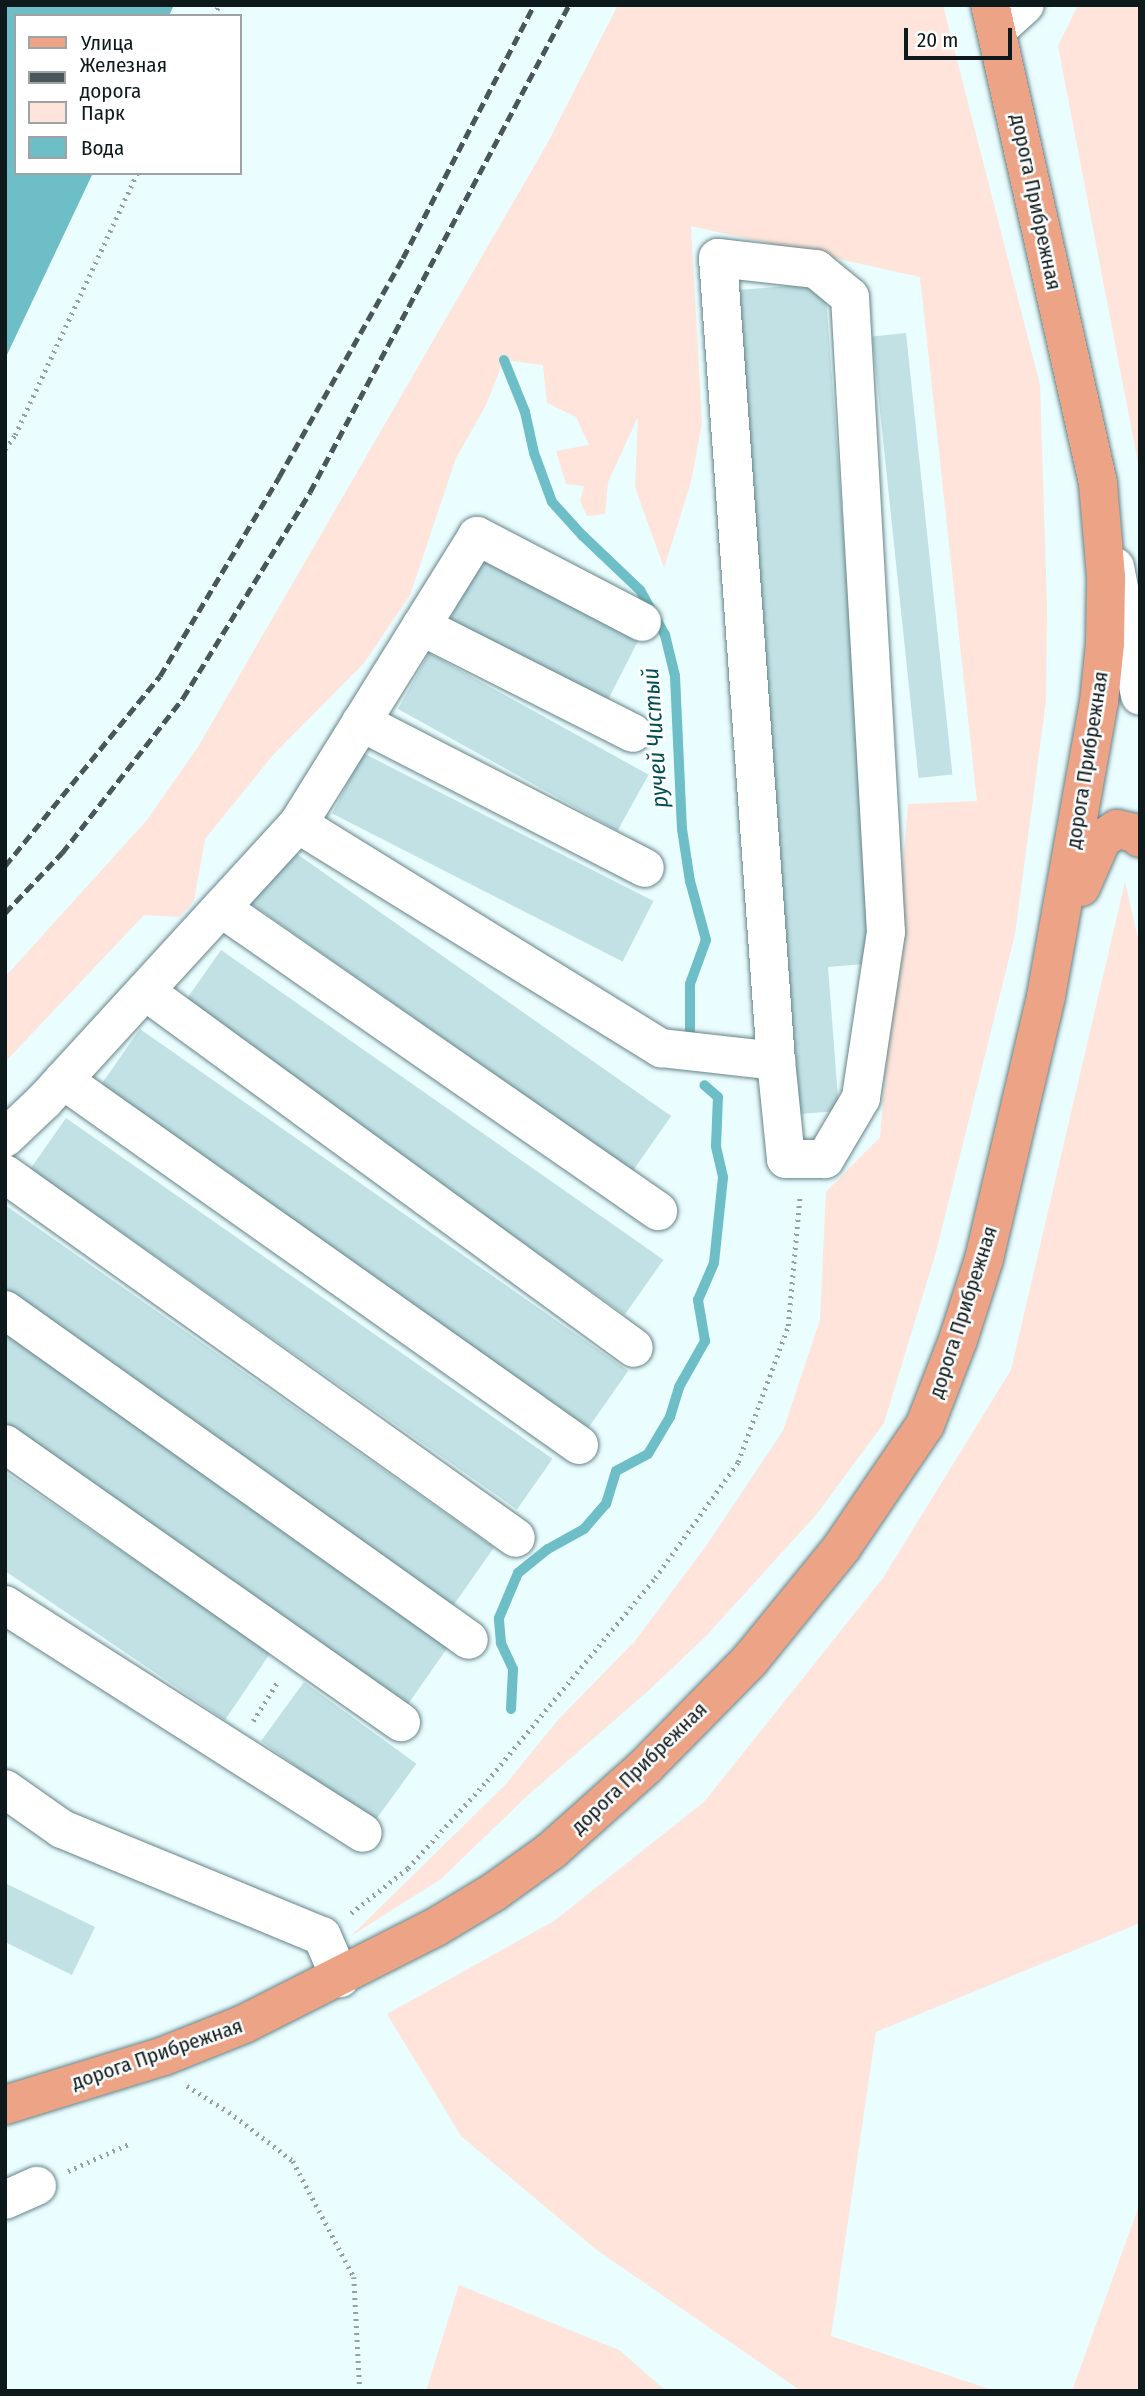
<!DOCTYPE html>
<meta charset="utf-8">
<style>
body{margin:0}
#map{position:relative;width:1145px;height:2396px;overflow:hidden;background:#eafdff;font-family:"Fira Sans Condensed",sans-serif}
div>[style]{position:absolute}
.green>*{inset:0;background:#fee4db}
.water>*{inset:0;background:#6ebec7}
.stream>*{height:10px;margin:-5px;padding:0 5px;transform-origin:5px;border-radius:5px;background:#6ebec7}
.building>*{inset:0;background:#c1e1e5;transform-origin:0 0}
.path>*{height:4.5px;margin-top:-2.25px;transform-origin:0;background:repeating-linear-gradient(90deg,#92a1a3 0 2px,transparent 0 7px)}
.roads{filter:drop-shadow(0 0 2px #668487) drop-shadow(0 0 2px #668487)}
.minor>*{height:38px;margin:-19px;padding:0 19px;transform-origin:19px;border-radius:19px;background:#fff}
.major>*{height:38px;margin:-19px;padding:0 19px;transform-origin:19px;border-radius:19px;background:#eca386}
.rail>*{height:5px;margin-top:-2.5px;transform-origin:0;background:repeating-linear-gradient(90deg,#4a5759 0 10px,transparent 0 15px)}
span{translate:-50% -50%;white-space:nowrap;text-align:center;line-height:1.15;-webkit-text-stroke:5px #fff;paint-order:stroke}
.street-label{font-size:21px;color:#0e191b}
.water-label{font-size:23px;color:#004d53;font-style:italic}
.frame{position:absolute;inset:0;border:7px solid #0e191b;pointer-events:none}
.legend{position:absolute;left:14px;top:14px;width:228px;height:161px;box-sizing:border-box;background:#fff;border:2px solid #9fa3a4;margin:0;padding:9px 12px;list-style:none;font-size:21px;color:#0e191b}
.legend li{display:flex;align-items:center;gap:14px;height:35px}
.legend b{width:35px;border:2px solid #9fa3a4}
.scale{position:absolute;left:904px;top:28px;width:108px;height:32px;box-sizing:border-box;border:4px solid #0e191b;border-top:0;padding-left:9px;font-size:21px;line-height:24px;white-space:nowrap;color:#0e191b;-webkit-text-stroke:5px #fff;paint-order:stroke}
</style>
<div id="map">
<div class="green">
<div style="clip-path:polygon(618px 5px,943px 5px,1040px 385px,1047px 606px,1046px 701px,1015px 934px,936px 1252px,884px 1423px,816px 1515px,705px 1637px,647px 1692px,527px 1796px,441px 1879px,351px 1936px,505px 1785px,558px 1720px,635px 1641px,706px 1546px,783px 1431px,820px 1320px,826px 1192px,880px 1137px,908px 804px,977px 801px,920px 277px,691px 226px,702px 423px,691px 482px,664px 568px,635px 487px,638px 417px,608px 482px,605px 514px,587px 516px,580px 501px,584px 486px,566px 484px,556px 451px,589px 445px,576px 417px,547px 403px,543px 365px,504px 360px,485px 407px,456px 458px,410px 595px,364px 663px,273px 755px,205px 839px,194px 901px,179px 917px,144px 915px,5px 1062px,5px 977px,147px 820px,198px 747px,547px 144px)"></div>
<div style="clip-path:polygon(1078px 5px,1140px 5px,1140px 473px,1058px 46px)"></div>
<div style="clip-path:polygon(1125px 882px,1140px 947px,1140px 1923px,876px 2032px,831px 2336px,995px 2391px,801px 2391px,597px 2250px,461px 2136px,387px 2014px,554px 1921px,704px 1802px,883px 1578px,1011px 1370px)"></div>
<div style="clip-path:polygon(1140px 2203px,1140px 2391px,1072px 2391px)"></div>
<div style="clip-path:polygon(459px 2285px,619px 2350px,666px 2391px,426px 2391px)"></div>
</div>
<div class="water">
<div style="clip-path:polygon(5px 5px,174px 5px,169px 16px,16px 16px,16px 173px,93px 173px,5px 359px)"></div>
</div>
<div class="stream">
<div style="left:504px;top:360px;width:56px;rotate:68deg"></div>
<div style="left:525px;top:412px;width:42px;rotate:77.6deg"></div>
<div style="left:534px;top:453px;width:52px;rotate:69.8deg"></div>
<div style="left:552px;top:502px;width:45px;rotate:47.7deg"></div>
<div style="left:582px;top:535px;width:80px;rotate:43.5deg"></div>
<div style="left:640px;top:590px;width:51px;rotate:60.9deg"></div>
<div style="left:665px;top:635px;width:42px;rotate:76.3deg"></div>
<div style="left:675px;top:676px;width:153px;rotate:87.4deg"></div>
<div style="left:682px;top:829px;width:53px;rotate:81.3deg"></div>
<div style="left:690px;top:881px;width:61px;rotate:74.8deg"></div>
<div style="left:706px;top:940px;width:47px;rotate:110deg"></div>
<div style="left:690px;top:984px;width:49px;rotate:90deg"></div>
<div style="left:511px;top:1709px;width:40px;rotate:-87.1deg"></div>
<div style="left:513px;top:1669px;width:29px;rotate:-115deg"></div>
<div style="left:501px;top:1643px;width:25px;rotate:-95deg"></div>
<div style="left:499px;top:1618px;width:49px;rotate:-67.1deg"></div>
<div style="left:518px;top:1573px;width:38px;rotate:-39deg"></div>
<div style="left:548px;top:1549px;width:41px;rotate:-29.1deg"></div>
<div style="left:584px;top:1529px;width:33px;rotate:-49deg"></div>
<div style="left:606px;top:1504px;width:34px;rotate:-73deg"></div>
<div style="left:616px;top:1471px;width:36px;rotate:-28deg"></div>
<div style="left:648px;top:1454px;width:43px;rotate:-59.3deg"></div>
<div style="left:670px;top:1417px;width:31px;rotate:-73deg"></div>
<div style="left:679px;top:1387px;width:53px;rotate:-60.5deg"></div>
<div style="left:705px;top:1341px;width:42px;rotate:-99.7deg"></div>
<div style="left:698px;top:1300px;width:40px;rotate:-66.6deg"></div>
<div style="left:714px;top:1263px;width:86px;rotate:-84deg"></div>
<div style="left:723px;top:1177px;width:32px;rotate:-103deg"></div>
<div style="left:716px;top:1146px;width:49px;rotate:-87.7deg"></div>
<div style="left:718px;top:1097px;width:18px;rotate:-139deg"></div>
</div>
<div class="building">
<div style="clip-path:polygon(825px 283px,875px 963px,828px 967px,839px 1111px,799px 1114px,738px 290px)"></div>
<div style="left:906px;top:333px;width:444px;height:34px;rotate:84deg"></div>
<div style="left:480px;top:559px;width:178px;height:73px;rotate:27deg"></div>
<div style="left:429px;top:653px;width:251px;height:64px;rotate:29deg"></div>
<div style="left:363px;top:753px;width:326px;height:68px;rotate:27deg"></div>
<div style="left:287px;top:847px;width:469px;height:67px;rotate:35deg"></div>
<div style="left:221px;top:950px;width:540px;height:67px;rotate:35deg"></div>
<div style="left:140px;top:1029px;width:596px;height:73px;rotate:35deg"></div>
<div style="left:66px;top:1118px;width:594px;height:62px;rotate:35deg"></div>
<div style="left:5px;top:1205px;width:597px;height:89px;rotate:35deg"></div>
<div style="left:5px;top:1333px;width:543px;height:85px;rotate:35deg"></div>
<div style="clip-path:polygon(5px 1472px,271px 1652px,225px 1720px,5px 1571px)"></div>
<div style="left:304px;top:1682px;width:139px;height:73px;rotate:36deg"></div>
<div style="clip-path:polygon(5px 1883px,95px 1927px,72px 1975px,5px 1942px)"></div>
</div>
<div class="path">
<div style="left:214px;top:16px;width:12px;rotate:-66deg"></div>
<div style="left:5px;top:449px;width:17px;rotate:-54deg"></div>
<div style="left:15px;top:435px;width:289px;rotate:-65deg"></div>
<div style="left:253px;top:1721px;width:47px;rotate:-58deg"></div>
<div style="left:351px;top:1913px;width:73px;rotate:-38.3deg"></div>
<div style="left:408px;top:1868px;width:118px;rotate:-47.8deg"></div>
<div style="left:487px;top:1781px;width:264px;rotate:-50.4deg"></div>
<div style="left:655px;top:1578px;width:143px;rotate:-54.4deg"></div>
<div style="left:738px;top:1462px;width:145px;rotate:-69.8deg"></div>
<div style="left:788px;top:1326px;width:132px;rotate:-84.8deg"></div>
<div style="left:187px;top:2086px;width:49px;rotate:31.8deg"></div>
<div style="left:229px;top:2112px;width:81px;rotate:37.4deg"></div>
<div style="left:293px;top:2161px;width:131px;rotate:62.3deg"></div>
<div style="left:354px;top:2277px;width:114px;rotate:87deg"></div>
<div style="left:68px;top:2171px;width:69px;rotate:-24deg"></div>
</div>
<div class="roads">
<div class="minor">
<div style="left:998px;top:29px;width:36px;rotate:-42deg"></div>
<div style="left:1115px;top:567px;width:131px;rotate:79deg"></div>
<div style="left:421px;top:626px;width:237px;rotate:26.8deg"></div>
<div style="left:361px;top:722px;width:319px;rotate:27.2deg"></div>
<div style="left:298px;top:824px;width:427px;rotate:31.7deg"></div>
<div style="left:661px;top:1048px;width:116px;rotate:6.4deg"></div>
<div style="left:776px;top:1061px;width:805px;rotate:-94.13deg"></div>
<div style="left:718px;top:258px;width:99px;rotate:6.4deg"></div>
<div style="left:816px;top:269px;width:44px;rotate:39.5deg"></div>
<div style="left:850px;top:297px;width:636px;rotate:86.76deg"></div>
<div style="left:886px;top:932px;width:168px;rotate:98.6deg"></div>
<div style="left:861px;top:1098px;width:71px;rotate:120.5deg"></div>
<div style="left:825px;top:1159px;width:39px;rotate:180deg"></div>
<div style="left:786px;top:1159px;width:99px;rotate:-95.8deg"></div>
<div style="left:221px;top:908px;width:532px;rotate:34.74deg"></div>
<div style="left:145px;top:991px;width:605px;rotate:36.13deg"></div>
<div style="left:63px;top:1080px;width:632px;rotate:35.27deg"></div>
<div style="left:5px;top:1138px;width:54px;rotate:-43.5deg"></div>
<div style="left:44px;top:1101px;width:376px;rotate:-47.5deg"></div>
<div style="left:298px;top:824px;width:339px;rotate:-58.1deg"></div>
<div style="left:477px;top:536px;width:186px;rotate:27.5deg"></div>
<div style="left:5px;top:1174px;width:627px;rotate:35.46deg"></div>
<div style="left:5px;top:1310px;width:569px;rotate:35.42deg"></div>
<div style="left:5px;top:1444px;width:484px;rotate:35.1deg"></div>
<div style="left:5px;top:1605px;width:424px;rotate:32.5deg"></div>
<div style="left:5px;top:1789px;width:70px;rotate:35.1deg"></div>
<div style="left:62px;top:1829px;width:281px;rotate:22.4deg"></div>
<div style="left:322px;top:1936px;width:46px;rotate:66.8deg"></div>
<div style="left:5px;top:2200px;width:35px;rotate:-24deg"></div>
</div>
<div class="major">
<div style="left:1081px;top:887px;width:52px;rotate:-66.4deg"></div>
<div style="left:1102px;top:839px;width:18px;rotate:-34deg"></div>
<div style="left:1117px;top:829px;width:18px;rotate:13deg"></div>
<div style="left:1135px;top:833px;width:7px;rotate:45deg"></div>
<div style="left:5px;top:2105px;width:166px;rotate:-17.1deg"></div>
<div style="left:164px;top:2056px;width:86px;rotate:-21.8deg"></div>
<div style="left:244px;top:2024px;width:215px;rotate:-26.8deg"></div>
<div style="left:436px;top:1927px;width:68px;rotate:-31.1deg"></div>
<div style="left:494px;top:1892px;width:70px;rotate:-35.7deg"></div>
<div style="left:551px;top:1851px;width:127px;rotate:-41.8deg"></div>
<div style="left:646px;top:1766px;width:148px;rotate:-45.5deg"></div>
<div style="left:750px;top:1660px;width:146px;rotate:-50.8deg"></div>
<div style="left:842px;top:1547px;width:148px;rotate:-55.8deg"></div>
<div style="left:925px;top:1425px;width:91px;rotate:-68.8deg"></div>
<div style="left:958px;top:1340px;width:85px;rotate:-72.2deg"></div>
<div style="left:984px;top:1259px;width:270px;rotate:-76.7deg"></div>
<div style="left:1046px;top:996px;width:299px;rotate:-79.8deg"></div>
<div style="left:1099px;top:702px;width:59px;rotate:-84.2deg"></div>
<div style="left:1105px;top:643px;width:66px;rotate:-89.1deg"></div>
<div style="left:1106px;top:577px;width:94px;rotate:-94.9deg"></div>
<div style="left:1098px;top:483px;width:490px;rotate:-102.7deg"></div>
</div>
</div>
<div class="rail">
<div style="left:5px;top:866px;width:245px;rotate:-50.8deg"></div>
<div style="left:160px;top:676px;width:232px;rotate:-59.1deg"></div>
<div style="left:279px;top:477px;width:252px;rotate:-60.5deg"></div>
<div style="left:403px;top:258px;width:285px;rotate:-62.6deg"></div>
<div style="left:5px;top:913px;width:83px;rotate:-46.5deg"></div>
<div style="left:62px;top:853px;width:197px;rotate:-52deg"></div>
<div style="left:183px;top:698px;width:242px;rotate:-58.3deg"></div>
<div style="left:310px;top:492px;width:552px;rotate:-61.99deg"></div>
</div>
<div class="street-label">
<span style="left:1036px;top:202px;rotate:78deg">дорога Прибрежная</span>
<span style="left:1087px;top:760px;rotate:-81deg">дорога Прибрежная</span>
<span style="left:963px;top:1312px;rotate:-72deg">дорога Прибрежная</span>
<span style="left:639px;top:1768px;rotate:-44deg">дорога Прибрежная</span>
<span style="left:157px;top:2054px;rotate:-19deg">дорога Прибрежная</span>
</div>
<div class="water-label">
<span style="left:655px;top:738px;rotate:-94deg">ручей Чистый</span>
</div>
<div class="frame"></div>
<ul class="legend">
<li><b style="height:9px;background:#eca386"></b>Улица</li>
<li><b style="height:9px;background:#4a5759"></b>Железная дорога</li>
<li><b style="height:19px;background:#fee4db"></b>Парк</li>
<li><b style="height:19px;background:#6ebec7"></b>Вода</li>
</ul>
<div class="scale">20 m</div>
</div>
